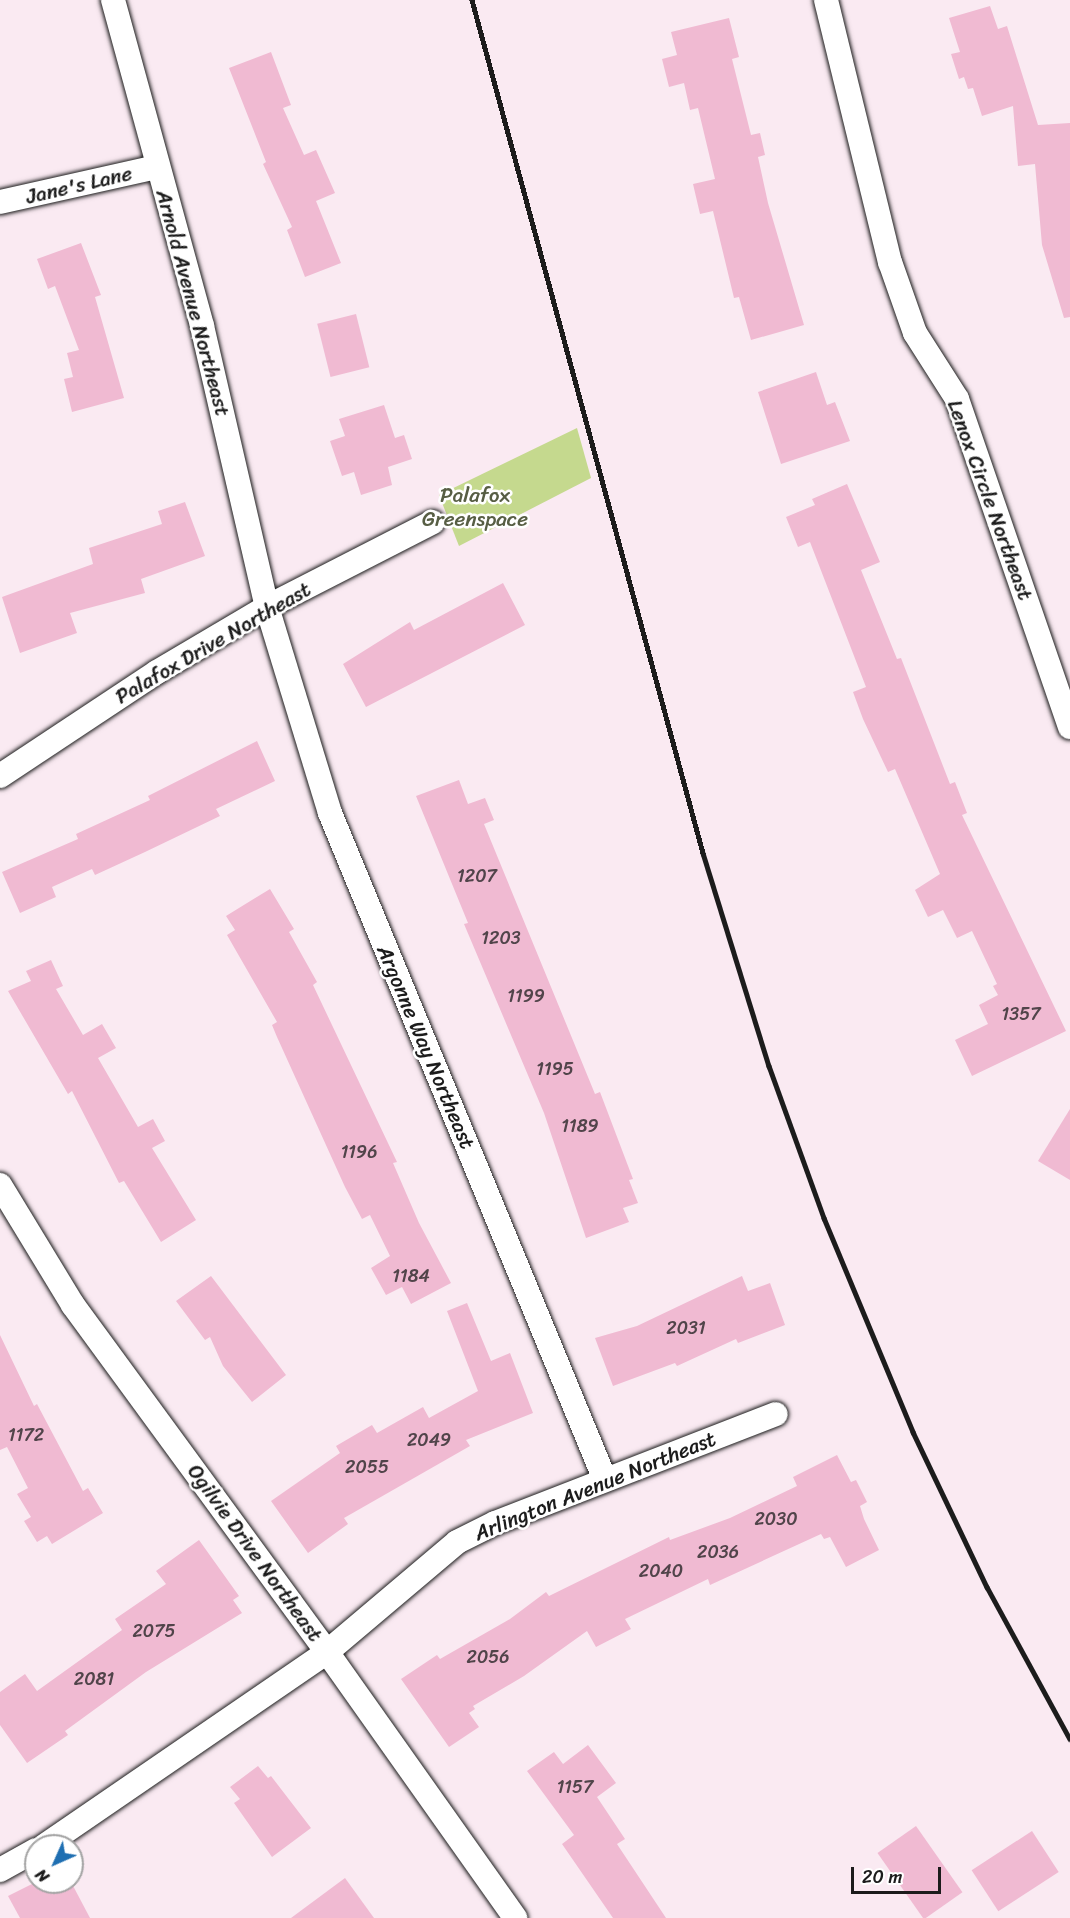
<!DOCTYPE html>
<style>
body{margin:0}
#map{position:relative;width:1070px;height:1918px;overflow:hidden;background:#faeaf2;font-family:Sriracha,sans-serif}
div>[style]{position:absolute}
.green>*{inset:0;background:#c5d98e}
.building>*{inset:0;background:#f0bad2;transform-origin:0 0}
.roads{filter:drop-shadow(0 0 2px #1c1c1c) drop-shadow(0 0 2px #1c1c1c)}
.minor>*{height:24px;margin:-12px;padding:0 12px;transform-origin:12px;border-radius:12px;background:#fff}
.rail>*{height:4.5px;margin:-2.25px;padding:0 2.25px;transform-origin:2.25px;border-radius:2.25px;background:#1c1c1c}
span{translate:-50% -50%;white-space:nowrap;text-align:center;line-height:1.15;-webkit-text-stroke:5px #fff;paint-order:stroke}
.number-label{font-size:18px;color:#51444a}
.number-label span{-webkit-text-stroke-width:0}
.street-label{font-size:21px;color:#1c1c1c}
.park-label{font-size:21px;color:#575e44}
.north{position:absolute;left:24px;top:1834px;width:60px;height:60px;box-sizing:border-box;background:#fff;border:2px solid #a4a4a4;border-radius:50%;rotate:225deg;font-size:16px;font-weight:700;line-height:24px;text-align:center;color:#1c1c1c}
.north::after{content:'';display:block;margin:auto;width:21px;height:27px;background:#1f6fb2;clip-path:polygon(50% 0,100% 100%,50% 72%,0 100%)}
.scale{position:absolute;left:851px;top:1867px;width:90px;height:27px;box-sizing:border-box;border:3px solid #1c1c1c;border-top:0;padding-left:8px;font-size:18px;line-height:21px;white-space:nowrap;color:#1c1c1c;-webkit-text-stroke:4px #fff;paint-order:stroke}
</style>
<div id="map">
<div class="green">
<div style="clip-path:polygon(577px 428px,591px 478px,459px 546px,439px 495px)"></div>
</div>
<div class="building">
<div style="clip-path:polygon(990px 6px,998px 29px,1007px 26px,1038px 125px,1070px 123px,1070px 317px,1064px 318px,1042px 245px,1035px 164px,1018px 166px,1013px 106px,982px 116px,973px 88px,968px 89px,964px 77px,959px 79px,951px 54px,960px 52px,949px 18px)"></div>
<div style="clip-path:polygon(729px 18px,739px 57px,732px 59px,751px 135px,760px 133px,765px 155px,758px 157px,768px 203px,804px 325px,751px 340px,739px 297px,734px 298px,713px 211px,700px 214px,693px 184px,715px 179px,698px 108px,690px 110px,684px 83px,669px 87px,662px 59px,677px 55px,671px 32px)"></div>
<div style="clip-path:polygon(271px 52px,291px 105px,283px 108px,304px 155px,316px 150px,335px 193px,316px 201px,341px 263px,305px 277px,287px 230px,292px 227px,263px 164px,266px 162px,229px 68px)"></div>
<div style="clip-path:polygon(81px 243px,101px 295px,95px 297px,124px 398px,72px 412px,64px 379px,73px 377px,67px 353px,79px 350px,55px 286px,48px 289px,37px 259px)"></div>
<div style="left:356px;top:314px;width:55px;height:40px;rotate:76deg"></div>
<div style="clip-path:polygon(816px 372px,827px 405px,835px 402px,850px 441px,781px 464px,758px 392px)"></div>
<div style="clip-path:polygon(384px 405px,395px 438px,404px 435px,412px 459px,388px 467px,392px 485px,361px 495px,354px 472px,342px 476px,330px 441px,345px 436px,339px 419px)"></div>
<div style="clip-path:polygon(847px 484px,880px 562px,861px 570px,897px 659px,901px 658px,950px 784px,955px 782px,967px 813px,962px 815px,1066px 1031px,972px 1076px,955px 1040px,988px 1024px,979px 1005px,998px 995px,993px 986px,997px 984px,972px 931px,957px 938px,943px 910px,928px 917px,915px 890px,940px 874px,895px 769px,888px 772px,863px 719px,853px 692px,866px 687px,810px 542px,798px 547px,786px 517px,815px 505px,812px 499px)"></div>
<div style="clip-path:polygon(185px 502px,205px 556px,141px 579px,145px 593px,70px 613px,77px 633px,20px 653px,2px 597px,93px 564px,89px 548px,162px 524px,158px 511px)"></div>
<div style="clip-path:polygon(503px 583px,525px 625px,366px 707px,343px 664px,410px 622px,414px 630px)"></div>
<div style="clip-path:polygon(257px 741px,275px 781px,216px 809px,220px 816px,145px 852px,95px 875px,92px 869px,52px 887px,56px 897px,20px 913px,2px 872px,78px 839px,76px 834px,150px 800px,148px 796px)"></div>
<div style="clip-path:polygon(459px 780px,468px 804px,485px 798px,494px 820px,484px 824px,595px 1094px,600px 1092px,633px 1179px,629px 1180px,638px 1203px,623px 1208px,629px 1222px,586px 1238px,544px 1113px,464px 924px,468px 923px,416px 796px)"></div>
<div style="clip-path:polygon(270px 889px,294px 929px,289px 932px,317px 982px,313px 985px,397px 1162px,393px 1163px,419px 1223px,451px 1283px,411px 1304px,402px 1287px,386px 1295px,371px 1268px,390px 1256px,370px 1215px,362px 1219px,345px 1187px,277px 1037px,272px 1025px,277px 1022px,227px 935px,235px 930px,226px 916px)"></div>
<div style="clip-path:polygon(51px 960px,63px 986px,56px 989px,83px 1035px,102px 1024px,116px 1048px,98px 1058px,138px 1127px,153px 1119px,165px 1141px,152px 1148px,196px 1220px,161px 1242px,124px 1181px,119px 1183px,72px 1091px,68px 1094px,8px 991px,31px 981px,26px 971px)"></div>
<div style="clip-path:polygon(1070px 1109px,1070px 1180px,1038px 1161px)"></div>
<div style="clip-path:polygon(211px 1276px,286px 1375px,252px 1402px,223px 1366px,210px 1337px,205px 1340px,176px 1301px)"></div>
<div style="clip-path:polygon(742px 1276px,748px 1291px,770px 1283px,785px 1325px,738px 1343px,736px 1339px,677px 1366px,675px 1363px,613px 1386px,595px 1338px,637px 1326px)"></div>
<div style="clip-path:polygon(467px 1303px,491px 1361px,510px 1353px,533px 1413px,466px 1440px,470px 1446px,344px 1518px,348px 1524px,308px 1553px,271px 1501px,340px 1453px,336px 1446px,372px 1425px,377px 1433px,423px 1407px,429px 1418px,478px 1391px,447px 1311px)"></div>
<div style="clip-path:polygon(0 1335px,34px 1406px,37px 1404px,83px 1491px,88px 1488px,103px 1513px,52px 1544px,47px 1536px,37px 1542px,24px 1521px,31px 1517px,17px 1494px,28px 1488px,7px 1447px,0 1450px)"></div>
<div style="clip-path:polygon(837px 1455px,851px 1482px,856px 1480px,867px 1502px,860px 1506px,864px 1519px,879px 1550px,846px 1567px,830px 1537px,824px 1539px,821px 1534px,710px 1585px,708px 1579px,625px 1619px,631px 1629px,596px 1647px,587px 1631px,524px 1676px,473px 1706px,475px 1709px,469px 1713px,479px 1727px,449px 1747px,401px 1679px,437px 1655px,440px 1659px,510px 1619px,546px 1592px,549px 1596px,669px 1537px,670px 1540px,730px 1518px,797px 1486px,793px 1477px)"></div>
<div style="clip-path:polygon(199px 1540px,239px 1596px,233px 1600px,242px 1613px,146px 1672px,65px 1731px,68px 1735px,27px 1763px,0 1725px,0 1692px,25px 1674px,37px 1691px,122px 1630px,115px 1619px,166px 1584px,156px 1571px)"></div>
<div style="clip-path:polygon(588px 1745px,616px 1783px,597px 1797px,625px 1839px,617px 1844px,666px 1918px,613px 1918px,562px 1844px,574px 1835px,527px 1771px,554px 1752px,563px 1764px)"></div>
<div style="clip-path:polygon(258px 1766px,268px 1778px,271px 1776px,311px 1828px,272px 1857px,234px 1803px,240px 1799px,230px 1787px)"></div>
<div style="left:916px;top:1826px;width:81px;height:47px;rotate:55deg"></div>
<div style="left:1032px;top:1831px;width:49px;height:72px;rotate:57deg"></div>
<div style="clip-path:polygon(345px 1878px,374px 1918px,291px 1918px)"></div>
<div style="clip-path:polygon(36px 1882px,71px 1882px,90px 1918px,20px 1918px,8px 1896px)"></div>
</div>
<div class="roads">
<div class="minor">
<div style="left:113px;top:0;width:338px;rotate:74.7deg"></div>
<div style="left:202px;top:326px;width:288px;rotate:77deg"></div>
<div style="left:267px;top:607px;width:215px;rotate:73deg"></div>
<div style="left:330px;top:813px;width:721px;rotate:67.59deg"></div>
<div style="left:826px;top:0;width:270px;rotate:76.3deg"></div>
<div style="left:890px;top:262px;width:75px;rotate:70.6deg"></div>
<div style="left:915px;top:333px;width:78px;rotate:57.5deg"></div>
<div style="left:957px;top:399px;width:347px;rotate:71deg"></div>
<div style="left:0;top:202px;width:161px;rotate:-12.6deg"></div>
<div style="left:0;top:776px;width:188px;rotate:-33.5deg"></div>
<div style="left:157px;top:672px;width:128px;rotate:-30.6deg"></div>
<div style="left:267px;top:607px;width:186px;rotate:-27.1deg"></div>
<div style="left:0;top:1185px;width:140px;rotate:58.7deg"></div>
<div style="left:73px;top:1305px;width:430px;rotate:53.8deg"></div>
<div style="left:327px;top:1652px;width:326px;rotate:54.7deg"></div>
<div style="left:44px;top:1846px;width:343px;rotate:-34.4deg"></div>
<div style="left:327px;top:1652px;width:170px;rotate:-40.2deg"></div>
<div style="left:457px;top:1542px;width:42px;rotate:-26.6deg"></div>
<div style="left:495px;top:1523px;width:301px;rotate:-21.2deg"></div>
<div style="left:0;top:1870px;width:41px;rotate:-29.1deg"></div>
</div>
</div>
<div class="rail">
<div style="left:472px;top:0;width:884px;rotate:74.85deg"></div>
<div style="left:703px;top:853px;width:223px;rotate:72.8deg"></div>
<div style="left:769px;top:1066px;width:162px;rotate:70.1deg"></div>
<div style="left:824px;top:1218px;width:232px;rotate:67.4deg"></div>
<div style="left:913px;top:1432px;width:172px;rotate:64.5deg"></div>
<div style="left:987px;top:1587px;width:173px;rotate:61.4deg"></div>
</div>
<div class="number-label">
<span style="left:477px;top:876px">1207</span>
<span style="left:501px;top:938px">1203</span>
<span style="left:526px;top:996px">1199</span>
<span style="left:1021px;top:1014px">1357</span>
<span style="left:555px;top:1069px">1195</span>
<span style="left:580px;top:1126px">1189</span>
<span style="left:359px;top:1152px">1196</span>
<span style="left:411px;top:1276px">1184</span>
<span style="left:686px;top:1328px">2031</span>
<span style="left:26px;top:1435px">1172</span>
<span style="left:429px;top:1440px">2049</span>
<span style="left:367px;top:1467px">2055</span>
<span style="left:776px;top:1519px">2030</span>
<span style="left:718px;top:1552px">2036</span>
<span style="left:661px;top:1571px">2040</span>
<span style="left:154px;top:1631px">2075</span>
<span style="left:488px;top:1657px">2056</span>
<span style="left:94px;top:1679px">2081</span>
<span style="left:575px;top:1787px">1157</span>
</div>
<div class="street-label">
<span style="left:79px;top:185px;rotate:-13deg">Jane's Lane</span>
<span style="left:193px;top:303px;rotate:75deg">Arnold Avenue Northeast</span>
<span style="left:990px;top:500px;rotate:70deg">Lenox Circle Northeast</span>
<span style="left:213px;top:643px;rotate:-30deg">Palafox Drive Northeast</span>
<span style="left:426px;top:1047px;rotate:67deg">Argonne Way Northeast</span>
<span style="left:595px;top:1486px;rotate:-22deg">Arlington Avenue Northeast</span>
<span style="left:255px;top:1553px;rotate:54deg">Ogilvie Drive Northeast</span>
</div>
<div class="park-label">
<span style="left:475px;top:507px">Palafox<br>Greenspace</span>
</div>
<div class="north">N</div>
<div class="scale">20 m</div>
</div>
